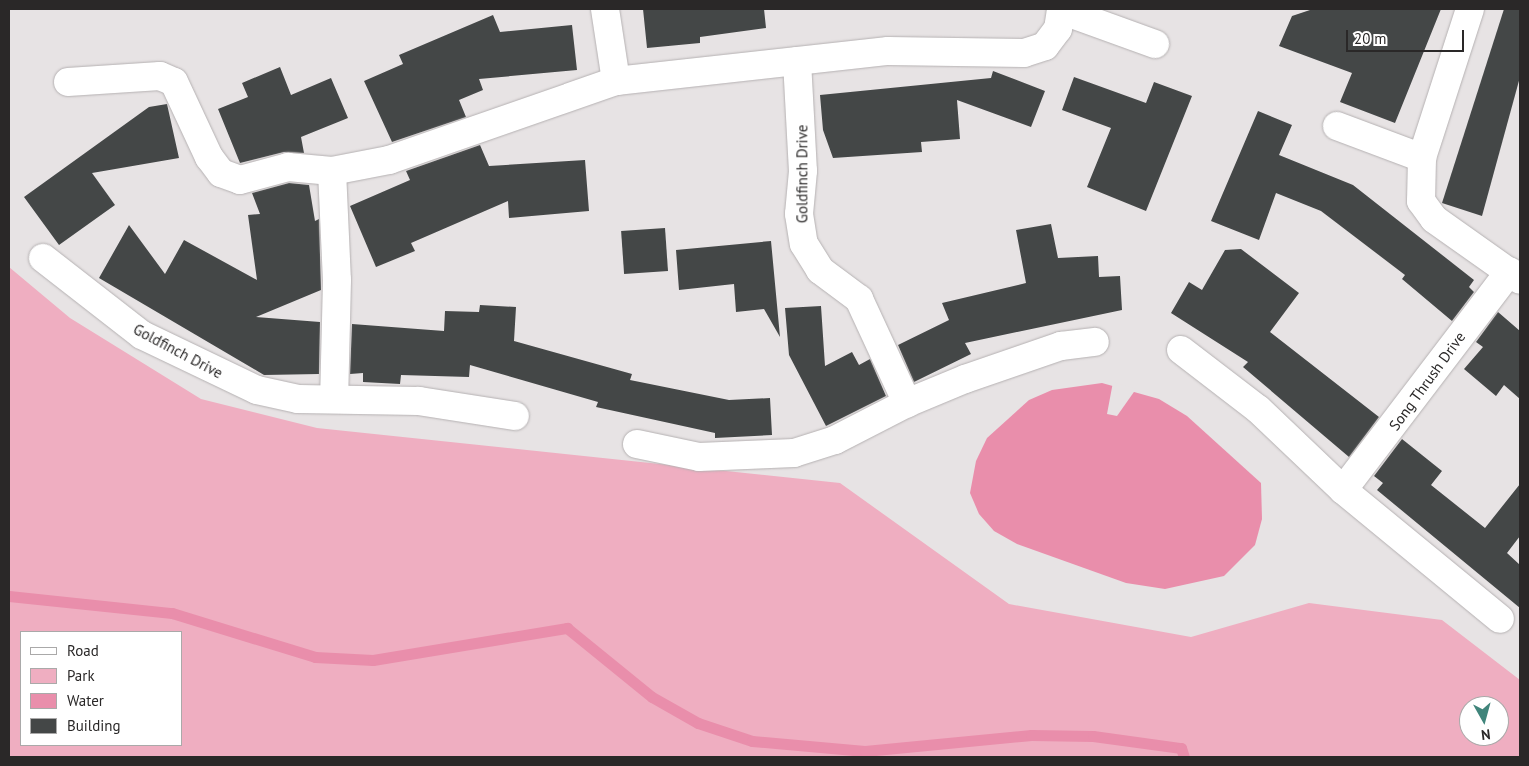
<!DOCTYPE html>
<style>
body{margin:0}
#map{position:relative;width:1529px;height:766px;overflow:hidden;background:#e7e3e4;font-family:"PT Sans",sans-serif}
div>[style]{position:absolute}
.green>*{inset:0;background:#efaec1}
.water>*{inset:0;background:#e98eab}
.pier>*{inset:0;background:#e7e3e4}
.stream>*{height:11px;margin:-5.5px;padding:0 5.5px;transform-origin:5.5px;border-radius:5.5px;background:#e98eab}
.building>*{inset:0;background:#444747;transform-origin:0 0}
.roads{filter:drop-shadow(0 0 1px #b5b1b2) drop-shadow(0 0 1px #b5b1b2)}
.minor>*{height:28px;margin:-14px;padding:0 14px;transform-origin:14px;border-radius:14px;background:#fff}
span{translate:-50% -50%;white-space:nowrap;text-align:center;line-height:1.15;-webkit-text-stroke:5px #fff;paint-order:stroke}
.street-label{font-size:15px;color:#2a2828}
.frame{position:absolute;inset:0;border:10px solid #2a2828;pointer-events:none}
.legend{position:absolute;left:20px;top:631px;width:162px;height:115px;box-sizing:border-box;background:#fff;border:1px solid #aaa9a9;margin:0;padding:6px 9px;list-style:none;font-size:15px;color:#2a2828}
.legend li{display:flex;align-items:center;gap:10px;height:25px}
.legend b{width:25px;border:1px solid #aaa9a9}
.north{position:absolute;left:1459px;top:696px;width:50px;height:50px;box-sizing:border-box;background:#fff;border:1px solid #aaa9a9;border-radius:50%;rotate:173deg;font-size:14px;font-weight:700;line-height:20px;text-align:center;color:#2a2828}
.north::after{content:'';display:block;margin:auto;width:18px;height:22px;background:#40857b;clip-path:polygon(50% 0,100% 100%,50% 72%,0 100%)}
.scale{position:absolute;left:1346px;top:30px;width:118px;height:22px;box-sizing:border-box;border:2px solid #2a2828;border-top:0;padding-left:6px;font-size:15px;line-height:18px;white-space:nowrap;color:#2a2828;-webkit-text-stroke:4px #fff;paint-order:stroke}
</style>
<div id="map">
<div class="green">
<div style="clip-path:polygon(evenodd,9px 267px,70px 318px,201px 399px,317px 428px,840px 483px,1009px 604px,1191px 637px,1309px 603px,1442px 620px,1520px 680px,1520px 757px,9px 757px,9px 267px,21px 632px,181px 632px,181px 745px,21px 745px,21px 632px,9px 267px,1469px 706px,1499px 706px,1499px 736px,1469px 736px,1469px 706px)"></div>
</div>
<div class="water">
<div style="clip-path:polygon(1102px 383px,1159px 399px,1187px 416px,1261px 483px,1262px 519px,1255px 545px,1224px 576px,1165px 589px,1126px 583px,1017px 544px,994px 531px,979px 514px,970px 493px,976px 461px,987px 438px,1029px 400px,1052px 390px)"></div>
</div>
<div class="pier">
<div style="clip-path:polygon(1113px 382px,1136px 389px,1117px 416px,1107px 414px)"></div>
</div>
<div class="stream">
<div style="left:9px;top:596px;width:164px;rotate:6deg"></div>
<div style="left:172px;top:613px;width:150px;rotate:17.1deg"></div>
<div style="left:315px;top:657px;width:58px;rotate:3deg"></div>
<div style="left:373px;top:660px;width:197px;rotate:-9.4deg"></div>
<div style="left:567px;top:628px;width:109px;rotate:39.1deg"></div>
<div style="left:652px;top:697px;width:53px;rotate:29.5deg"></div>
<div style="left:698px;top:723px;width:57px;rotate:18.4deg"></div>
<div style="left:752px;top:741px;width:113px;rotate:5.1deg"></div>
<div style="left:865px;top:751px;width:167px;rotate:-5.5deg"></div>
<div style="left:1031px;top:735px;width:62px;rotate:0.9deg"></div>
<div style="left:1093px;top:736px;width:89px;rotate:7.8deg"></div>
<div style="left:1181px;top:748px;width:9px;rotate:72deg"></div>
</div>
<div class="building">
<div style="clip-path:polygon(643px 9px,764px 9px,766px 28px,700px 37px,700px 43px,647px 48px)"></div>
<div style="clip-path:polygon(1313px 9px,1441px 9px,1395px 123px,1340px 102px,1352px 73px,1279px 46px,1292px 16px)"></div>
<div style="clip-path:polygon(1504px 9px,1520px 9px,1520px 77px,1482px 216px,1442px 203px)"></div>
<div style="clip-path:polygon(493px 15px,500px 32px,572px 25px,577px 70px,479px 79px,483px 90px,459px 100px,466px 117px,392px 142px,364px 81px,403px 64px,399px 55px)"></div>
<div style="clip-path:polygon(280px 67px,291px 95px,331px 78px,348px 118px,301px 137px,304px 153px,284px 152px,240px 163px,218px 109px,248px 97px,242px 83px)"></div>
<div style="clip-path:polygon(993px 71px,1045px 91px,1031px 127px,957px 100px,960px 139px,921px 142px,922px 152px,833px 158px,823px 130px,820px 95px,991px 78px)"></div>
<div style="clip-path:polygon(1074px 77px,1146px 103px,1154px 82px,1192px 96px,1146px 211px,1087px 187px,1111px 128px,1062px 110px)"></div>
<div style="clip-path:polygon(167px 104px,179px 158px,92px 173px,115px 205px,59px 245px,24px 197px,149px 107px)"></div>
<div style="clip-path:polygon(1258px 111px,1292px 125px,1279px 155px,1353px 185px,1474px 280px,1469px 287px,1474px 292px,1452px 321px,1402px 279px,1405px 275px,1321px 211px,1276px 193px,1259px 240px,1211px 221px)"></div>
<div style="clip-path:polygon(480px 145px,489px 166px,585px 160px,589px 211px,509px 218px,508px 201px,411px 243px,415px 251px,376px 267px,350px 206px,410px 180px,406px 171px)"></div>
<div style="clip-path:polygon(289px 183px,309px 185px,315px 221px,319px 219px,321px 290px,256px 317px,320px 322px,319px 374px,264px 375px,99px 278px,129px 225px,165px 274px,184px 240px,257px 280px,248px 215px,260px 214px,252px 193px)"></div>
<div style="clip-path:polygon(1051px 224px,1058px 258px,1098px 256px,1099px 277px,1120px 276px,1122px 310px,965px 343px,971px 354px,914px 382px,898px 345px,949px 320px,942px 303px,1026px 283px,1016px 230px)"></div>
<div style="left:665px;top:228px;width:43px;height:44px;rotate:86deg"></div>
<div style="clip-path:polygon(771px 241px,780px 337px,764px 309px,736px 312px,734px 284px,679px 290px,676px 250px)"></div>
<div style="clip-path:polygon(1241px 249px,1299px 293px,1270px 332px,1379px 417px,1349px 457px,1243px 367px,1248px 362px,1171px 313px,1189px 282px,1202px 290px,1225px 250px)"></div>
<div style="clip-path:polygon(480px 305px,516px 307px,514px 341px,632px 374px,630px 380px,729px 400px,770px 398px,772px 435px,715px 438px,715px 433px,596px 407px,598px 402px,470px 365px,469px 377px,401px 375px,400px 384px,363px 382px,363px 373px,350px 374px,352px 324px,444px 331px,445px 311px,479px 312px)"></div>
<div style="clip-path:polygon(821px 306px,825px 366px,852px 352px,859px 365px,870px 359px,886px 396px,826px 426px,789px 355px,785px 308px)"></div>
<div style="clip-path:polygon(1498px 312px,1520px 331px,1520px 399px,1504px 385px,1496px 396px,1464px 369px,1483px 347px,1476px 342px)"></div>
<div style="clip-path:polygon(1402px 439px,1442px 471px,1431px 485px,1485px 528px,1520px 484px,1520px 536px,1507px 553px,1520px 565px,1520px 608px,1377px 490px,1383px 483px,1374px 476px)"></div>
</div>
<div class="roads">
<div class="minor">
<div style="left:605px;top:9px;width:73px;rotate:81.3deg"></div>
<div style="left:1470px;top:9px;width:157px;rotate:107.9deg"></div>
<div style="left:1422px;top:158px;width:43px;rotate:91.3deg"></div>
<div style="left:1421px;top:201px;width:22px;rotate:54deg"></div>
<div style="left:1434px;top:219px;width:105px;rotate:35.3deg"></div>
<div style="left:1061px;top:10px;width:100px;rotate:19.9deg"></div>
<div style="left:797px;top:61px;width:110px;rotate:86.9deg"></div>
<div style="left:803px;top:171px;width:43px;rotate:95.3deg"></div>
<div style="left:799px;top:214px;width:30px;rotate:81deg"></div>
<div style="left:804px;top:244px;width:31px;rotate:58deg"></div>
<div style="left:820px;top:270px;width:49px;rotate:36.6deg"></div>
<div style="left:859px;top:299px;width:115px;rotate:65.2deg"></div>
<div style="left:68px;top:82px;width:92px;rotate:-3.7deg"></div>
<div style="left:160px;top:76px;width:15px;rotate:23deg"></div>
<div style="left:174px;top:82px;width:83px;rotate:65deg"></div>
<div style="left:209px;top:157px;width:20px;rotate:53deg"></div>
<div style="left:221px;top:173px;width:20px;rotate:20deg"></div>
<div style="left:240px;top:180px;width:50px;rotate:-15.2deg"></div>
<div style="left:288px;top:167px;width:44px;rotate:5.2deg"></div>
<div style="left:332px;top:171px;width:58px;rotate:-10.9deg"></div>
<div style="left:389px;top:160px;width:240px;rotate:-19.2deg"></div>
<div style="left:616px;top:81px;width:274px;rotate:-6.3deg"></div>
<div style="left:888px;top:51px;width:136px;rotate:0.8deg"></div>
<div style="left:1024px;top:53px;width:22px;rotate:-18deg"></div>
<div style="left:1045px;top:46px;width:21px;rotate:-53deg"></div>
<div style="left:1058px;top:29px;width:20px;rotate:-81deg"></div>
<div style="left:1337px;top:126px;width:91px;rotate:20.6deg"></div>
<div style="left:332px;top:171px;width:109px;rotate:87.4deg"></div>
<div style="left:337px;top:280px;width:119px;rotate:91.4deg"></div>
<div style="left:43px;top:258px;width:125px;rotate:37.9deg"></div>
<div style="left:142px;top:335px;width:127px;rotate:25.6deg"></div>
<div style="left:257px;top:390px;width:42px;rotate:12.4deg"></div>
<div style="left:298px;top:399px;width:121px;rotate:0.9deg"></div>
<div style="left:419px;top:401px;width:97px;rotate:8.9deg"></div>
<div style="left:1181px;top:350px;width:97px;rotate:37.5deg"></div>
<div style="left:1258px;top:409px;width:117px;rotate:43.6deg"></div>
<div style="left:1343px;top:490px;width:203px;rotate:39.4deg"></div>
<div style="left:637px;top:444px;width:63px;rotate:11.8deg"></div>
<div style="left:699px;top:457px;width:95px;rotate:-2.4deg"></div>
<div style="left:794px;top:453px;width:43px;rotate:-17.6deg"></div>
<div style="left:835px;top:440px;width:81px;rotate:-27.2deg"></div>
<div style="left:907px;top:403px;width:63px;rotate:-22.5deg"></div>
<div style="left:965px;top:379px;width:102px;rotate:-19deg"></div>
<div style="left:1061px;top:346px;width:34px;rotate:-7deg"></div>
<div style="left:1343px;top:490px;width:275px;rotate:-52.7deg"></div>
</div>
</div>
<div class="street-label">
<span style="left:802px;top:174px;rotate:-90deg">Goldfinch Drive</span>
<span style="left:178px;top:351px;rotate:28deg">Goldfinch Drive</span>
<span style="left:1427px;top:381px;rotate:-54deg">Song Thrush Drive</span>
</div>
<div class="frame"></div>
<ul class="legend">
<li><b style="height:6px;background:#fff"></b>Road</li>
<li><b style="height:14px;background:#efaec1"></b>Park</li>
<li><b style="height:14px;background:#e98eab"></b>Water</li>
<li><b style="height:14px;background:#444747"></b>Building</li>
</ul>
<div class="north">N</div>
<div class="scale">20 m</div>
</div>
